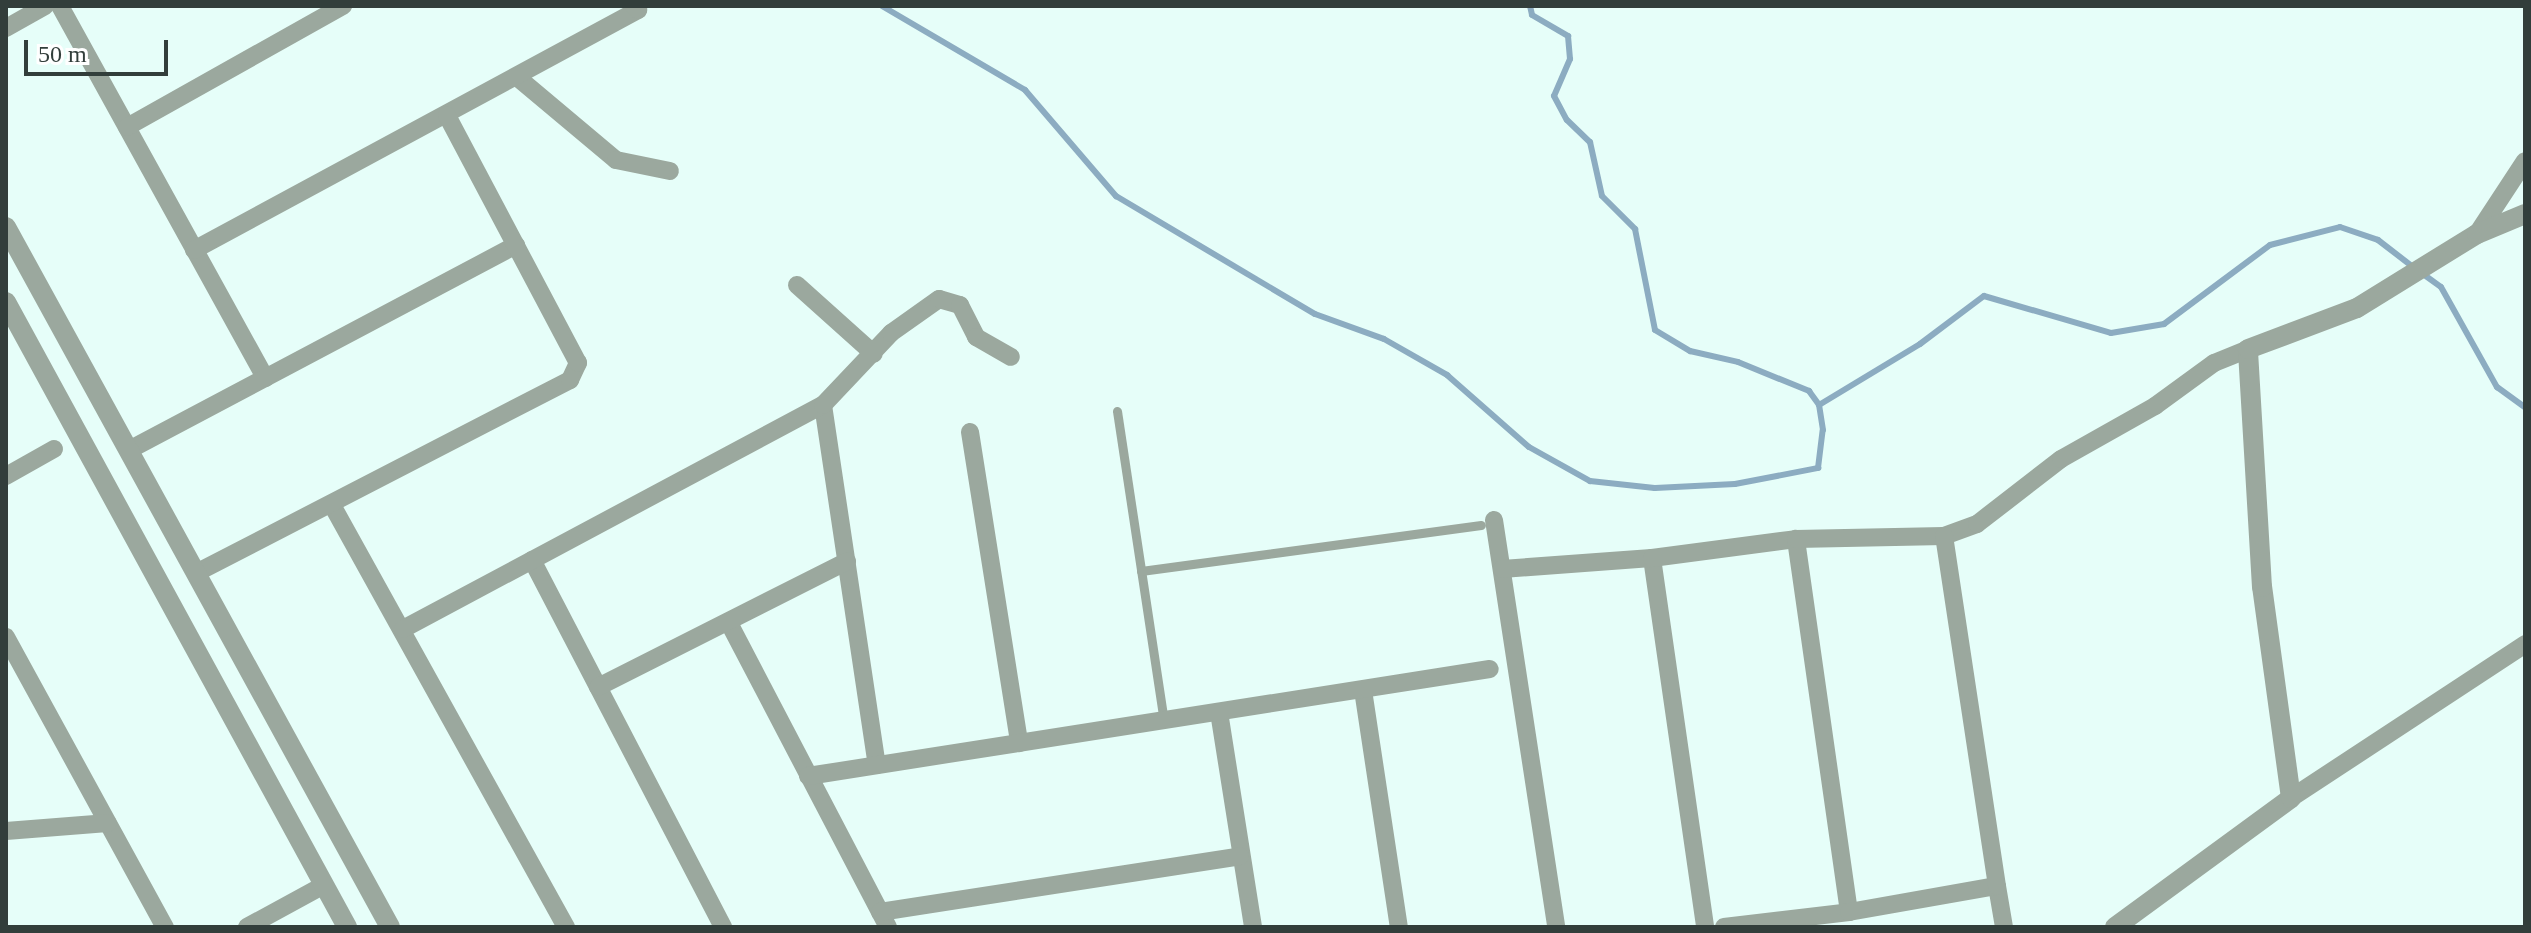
<!DOCTYPE html>
<style>
body{margin:0}
#map{position:relative;width:2531px;height:933px;overflow:hidden;background:#e6fef9;font-family:"Times New Roman",serif}
div>[style]{position:absolute}
.stream>*{height:6px;margin:-3px;padding:0 3px;transform-origin:3px;border-radius:3px;background:#8cacc1}
.service>*{height:9px;margin:-4.5px;padding:0 4.5px;transform-origin:4.5px;border-radius:4.5px;background:#9ba89e}
.minor>*{height:18px;margin:-9px;padding:0 9px;transform-origin:9px;border-radius:9px;background:#9ba89e}
.tertiary>*{height:20px;margin:-10px;padding:0 10px;transform-origin:10px;border-radius:10px;background:#9ba89e}
span{translate:-50% -50%;white-space:nowrap;text-align:center;line-height:1.15;-webkit-text-stroke:6px #fff;paint-order:stroke}
.frame{position:absolute;inset:0;border:8px solid #323e3b;pointer-events:none}
.scale{position:absolute;left:24px;top:40px;width:144px;height:36px;box-sizing:border-box;border:4px solid #323e3b;border-top:0;padding-left:10px;font-size:24px;line-height:28px;white-space:nowrap;color:#323e3b;-webkit-text-stroke:6px #fff;paint-order:stroke}
</style>
<div id="map">
<div class="stream">
<div style="left:882px;top:6px;width:166px;rotate:30.4deg"></div>
<div style="left:1025px;top:90px;width:140px;rotate:49.4deg"></div>
<div style="left:1116px;top:196px;width:231px;rotate:30.7deg"></div>
<div style="left:1315px;top:314px;width:73px;rotate:19.9deg"></div>
<div style="left:1384px;top:339px;width:73px;rotate:29.7deg"></div>
<div style="left:1447px;top:375px;width:109px;rotate:41.3deg"></div>
<div style="left:1529px;top:447px;width:70px;rotate:29.1deg"></div>
<div style="left:1590px;top:481px;width:65px;rotate:6.1deg"></div>
<div style="left:1655px;top:488px;width:80px;rotate:-2.9deg"></div>
<div style="left:1735px;top:484px;width:85px;rotate:-10.9deg"></div>
<div style="left:1818px;top:468px;width:38px;rotate:-83deg"></div>
<div style="left:1823px;top:430px;width:25px;rotate:-99deg"></div>
<div style="left:1819px;top:405px;width:118px;rotate:-31.1deg"></div>
<div style="left:1920px;top:344px;width:80px;rotate:-36.9deg"></div>
<div style="left:1984px;top:296px;width:132px;rotate:16.2deg"></div>
<div style="left:2111px;top:333px;width:54px;rotate:-9.6deg"></div>
<div style="left:2164px;top:324px;width:132px;rotate:-36.7deg"></div>
<div style="left:2270px;top:245px;width:72px;rotate:-14.4deg"></div>
<div style="left:2340px;top:227px;width:40px;rotate:18.9deg"></div>
<div style="left:2378px;top:240px;width:44px;rotate:37.6deg"></div>
<div style="left:1530px;top:6px;width:9px;rotate:77deg"></div>
<div style="left:1532px;top:15px;width:42px;rotate:30.3deg"></div>
<div style="left:1568px;top:36px;width:23px;rotate:85deg"></div>
<div style="left:1570px;top:59px;width:40px;rotate:113.4deg"></div>
<div style="left:1554px;top:96px;width:27px;rotate:62deg"></div>
<div style="left:1567px;top:120px;width:32px;rotate:44deg"></div>
<div style="left:1590px;top:142px;width:55px;rotate:77.5deg"></div>
<div style="left:1602px;top:196px;width:47px;rotate:45deg"></div>
<div style="left:1635px;top:229px;width:103px;rotate:78.8deg"></div>
<div style="left:1655px;top:330px;width:41px;rotate:31deg"></div>
<div style="left:1690px;top:351px;width:49px;rotate:12.9deg"></div>
<div style="left:1738px;top:362px;width:77px;rotate:22.2deg"></div>
<div style="left:1809px;top:391px;width:17px;rotate:54deg"></div>
<div style="left:2423px;top:274px;width:22px;rotate:36deg"></div>
<div style="left:2441px;top:287px;width:115px;rotate:60.8deg"></div>
<div style="left:2497px;top:387px;width:34px;rotate:36deg"></div>
</div>
<div class="service">
<div style="left:1117px;top:411px;width:314px;rotate:81.4deg"></div>
<div style="left:1141px;top:571px;width:343px;rotate:-7.7deg"></div>
</div>
<div class="minor">
<div style="left:60px;top:6px;width:425px;rotate:61.1deg"></div>
<div style="left:6px;top:28px;width:45px;rotate:-29.4deg"></div>
<div style="left:517px;top:77px;width:129px;rotate:40deg"></div>
<div style="left:616px;top:160px;width:55px;rotate:11.5deg"></div>
<div style="left:127px;top:127px;width:248px;rotate:-29.3deg"></div>
<div style="left:2477px;top:234px;width:87px;rotate:-56.7deg"></div>
<div style="left:194px;top:250px;width:505px;rotate:-28.39deg"></div>
<div style="left:638px;top:10px;width:6px;rotate:-135deg"></div>
<div style="left:797px;top:285px;width:103px;rotate:41.9deg"></div>
<div style="left:823px;top:405px;width:364px;rotate:81.5deg"></div>
<div style="left:970px;top:432px;width:315px;rotate:81deg"></div>
<div style="left:129px;top:450px;width:438px;rotate:-27.9deg"></div>
<div style="left:6px;top:476px;width:55px;rotate:-29.4deg"></div>
<div style="left:332px;top:505px;width:483px;rotate:61deg"></div>
<div style="left:1494px;top:520px;width:412px;rotate:81.3deg"></div>
<div style="left:1652px;top:558px;width:373px;rotate:81.8deg"></div>
<div style="left:532px;top:560px;width:414px;rotate:62.5deg"></div>
<div style="left:1502px;top:569px;width:150px;rotate:-4.2deg"></div>
<div style="left:1652px;top:558px;width:145px;rotate:-7.5deg"></div>
<div style="left:196px;top:573px;width:421px;rotate:-27.3deg"></div>
<div style="left:570px;top:380px;width:19px;rotate:-65deg"></div>
<div style="left:578px;top:363px;width:280px;rotate:-117.9deg"></div>
<div style="left:729px;top:623px;width:343px;rotate:62.4deg"></div>
<div style="left:403px;top:629px;width:476px;rotate:-28.1deg"></div>
<div style="left:823px;top:405px;width:99px;rotate:-46.6deg"></div>
<div style="left:891px;top:333px;width:59px;rotate:-35.3deg"></div>
<div style="left:939px;top:299px;width:22px;rotate:16deg"></div>
<div style="left:960px;top:305px;width:36px;rotate:63deg"></div>
<div style="left:976px;top:337px;width:40px;rotate:29.7deg"></div>
<div style="left:6px;top:637px;width:331px;rotate:61.3deg"></div>
<div style="left:598px;top:687px;width:279px;rotate:-26.8deg"></div>
<div style="left:1363px;top:690px;width:240px;rotate:81.4deg"></div>
<div style="left:1219px;top:712px;width:218px;rotate:81deg"></div>
<div style="left:808px;top:776px;width:690px;rotate:-8.92deg"></div>
<div style="left:2291px;top:798px;width:280px;rotate:-33.3deg"></div>
<div style="left:6px;top:831px;width:102px;rotate:-4.5deg"></div>
<div style="left:1997px;top:886px;width:42px;rotate:80.3deg"></div>
<div style="left:880px;top:912px;width:364px;rotate:-8.8deg"></div>
<div style="left:1849px;top:912px;width:377px;rotate:-98.1deg"></div>
<div style="left:1796px;top:539px;width:148px;rotate:-1.2deg"></div>
<div style="left:1944px;top:536px;width:35px;rotate:-20deg"></div>
<div style="left:1977px;top:524px;width:106px;rotate:-37.7deg"></div>
<div style="left:2061px;top:459px;width:108px;rotate:-29.4deg"></div>
<div style="left:2155px;top:406px;width:73px;rotate:-36.1deg"></div>
<div style="left:2214px;top:363px;width:37px;rotate:-22deg"></div>
<div style="left:247px;top:927px;width:88px;rotate:-28.6deg"></div>
<div style="left:1724px;top:927px;width:126px;rotate:-6.8deg"></div>
<div style="left:1849px;top:912px;width:150px;rotate:-10deg"></div>
<div style="left:1997px;top:886px;width:354px;rotate:-98.6deg"></div>
</div>
<div class="tertiary">
<div style="left:6px;top:227px;width:798px;rotate:61.25deg"></div>
<div style="left:6px;top:302px;width:712px;rotate:61.38deg"></div>
<div style="left:2115px;top:927px;width:218px;rotate:-36.2deg"></div>
<div style="left:2291px;top:798px;width:213px;rotate:-97.8deg"></div>
<div style="left:2262px;top:587px;width:238px;rotate:-93.4deg"></div>
<div style="left:2248px;top:349px;width:116px;rotate:-20.6deg"></div>
<div style="left:2357px;top:308px;width:141px;rotate:-31.7deg"></div>
<div style="left:2477px;top:234px;width:52px;rotate:-22.6deg"></div>
</div>
<div class="frame"></div>
<div class="scale">50 m</div>
</div>
